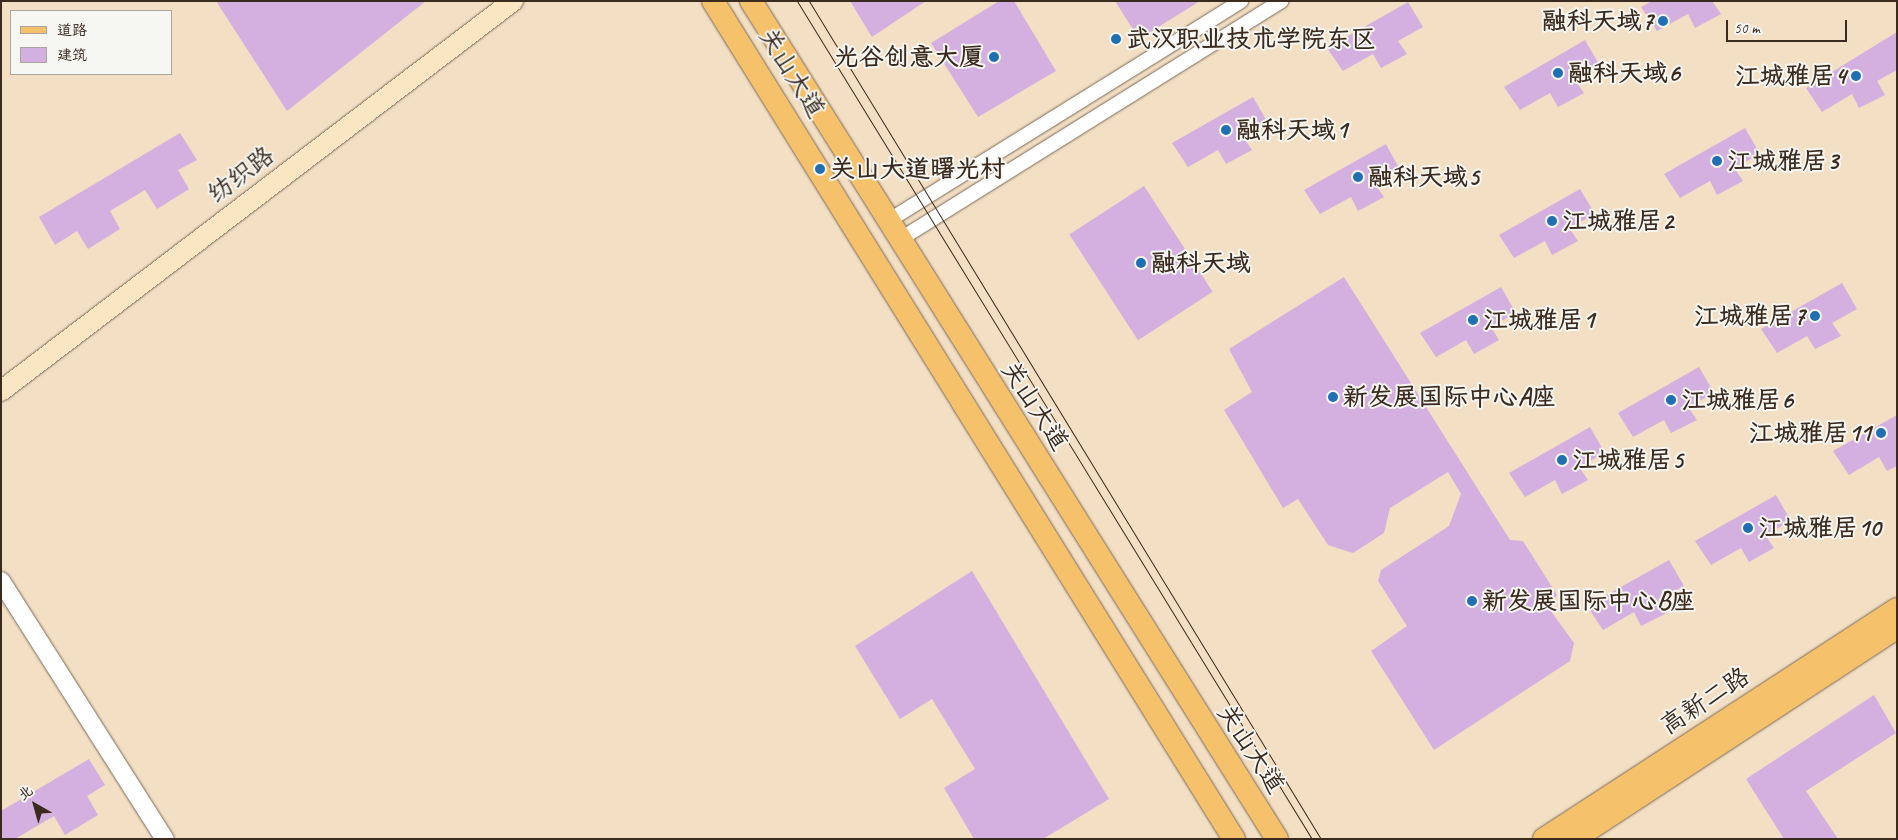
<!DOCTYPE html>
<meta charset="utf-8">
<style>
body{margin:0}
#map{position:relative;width:1898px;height:840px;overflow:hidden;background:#f3dfc4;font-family:Caveat,"LXGW WenKai TC",sans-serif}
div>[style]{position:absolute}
.building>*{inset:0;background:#d3b0e0;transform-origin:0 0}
.roads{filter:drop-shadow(0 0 1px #7b6958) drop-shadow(0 0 1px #7b6958)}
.minor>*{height:14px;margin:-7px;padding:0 7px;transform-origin:7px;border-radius:7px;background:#fff}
.tertiary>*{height:18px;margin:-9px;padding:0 9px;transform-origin:9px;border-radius:9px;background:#fff}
.secondary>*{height:20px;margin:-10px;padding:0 10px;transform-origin:10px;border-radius:10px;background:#fbe6c4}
.primary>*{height:22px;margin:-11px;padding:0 11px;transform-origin:11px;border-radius:11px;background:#f5c16b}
.tram>*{height:1px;margin:-0.5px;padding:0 0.5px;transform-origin:0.5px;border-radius:0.5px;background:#3b2a1e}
.dots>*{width:14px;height:14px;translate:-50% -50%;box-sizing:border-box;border:2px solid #f6f6f2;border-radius:50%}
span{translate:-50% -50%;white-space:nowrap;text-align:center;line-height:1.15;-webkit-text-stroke:4px #f6f6f2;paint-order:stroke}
.poi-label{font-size:25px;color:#3b2a1e;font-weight:700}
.right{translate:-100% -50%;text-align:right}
.left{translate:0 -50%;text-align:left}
.street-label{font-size:25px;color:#3b2a1e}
.frame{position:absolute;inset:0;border:2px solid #3b2a1e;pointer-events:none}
.legend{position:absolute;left:10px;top:10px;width:162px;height:65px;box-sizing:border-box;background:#f6f6f2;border:1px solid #aba49d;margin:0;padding:6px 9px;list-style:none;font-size:15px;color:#3b2a1e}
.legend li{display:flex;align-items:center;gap:10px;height:25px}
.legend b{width:25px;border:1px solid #aba49d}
.north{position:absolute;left:10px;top:780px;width:50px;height:50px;-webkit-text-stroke:4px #f6f6f2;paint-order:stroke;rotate:322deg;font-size:14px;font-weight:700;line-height:20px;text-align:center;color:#3b2a1e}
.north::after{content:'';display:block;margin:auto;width:18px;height:22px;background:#3b2a1e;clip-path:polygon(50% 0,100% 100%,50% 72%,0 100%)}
.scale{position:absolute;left:1726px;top:20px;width:121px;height:22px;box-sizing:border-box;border:2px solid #3b2a1e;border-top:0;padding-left:6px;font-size:15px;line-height:18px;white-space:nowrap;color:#3b2a1e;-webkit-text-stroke:4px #f6f6f2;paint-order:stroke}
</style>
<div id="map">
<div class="building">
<div style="clip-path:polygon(216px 1px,426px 1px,287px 111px)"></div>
<div style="clip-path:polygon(850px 1px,926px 1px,872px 37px)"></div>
<div style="clip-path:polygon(999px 1px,1014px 1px,1056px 71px,978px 117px,931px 43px)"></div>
<div style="clip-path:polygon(1115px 1px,1200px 1px,1139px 39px)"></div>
<div style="clip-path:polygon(1652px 1px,1712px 1px,1721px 14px,1695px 28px,1688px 14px,1657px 31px,1641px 7px)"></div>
<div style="clip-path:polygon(1408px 2px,1423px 27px,1398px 41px,1407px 54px,1381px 68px,1373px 54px,1343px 71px,1327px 48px)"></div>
<div style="clip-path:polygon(1897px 32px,1897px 70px,1877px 81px,1885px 95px,1859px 108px,1852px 94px,1822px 112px,1806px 88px)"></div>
<div style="clip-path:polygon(1585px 40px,1600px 66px,1575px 80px,1584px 93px,1558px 107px,1550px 93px,1520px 110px,1504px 87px)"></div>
<div style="clip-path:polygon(1253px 97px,1268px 123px,1243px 137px,1252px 150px,1226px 164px,1218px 150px,1188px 167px,1172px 143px)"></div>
<div style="clip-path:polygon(1745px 128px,1760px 154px,1734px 168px,1743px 181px,1717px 195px,1710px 181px,1680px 198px,1664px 174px)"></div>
<div style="clip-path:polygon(180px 133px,197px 160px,178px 170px,189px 189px,157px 209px,145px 190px,110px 211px,120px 229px,88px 249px,77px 231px,55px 245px,39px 217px)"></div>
<div style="clip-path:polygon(1386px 144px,1400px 170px,1375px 184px,1384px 197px,1358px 211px,1351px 197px,1320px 214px,1304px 190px)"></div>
<div style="left:1144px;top:186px;width:126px;height:89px;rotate:57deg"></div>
<div style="clip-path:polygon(1580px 189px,1595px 214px,1569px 228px,1578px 241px,1552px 255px,1545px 241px,1514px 258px,1499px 235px)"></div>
<div style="clip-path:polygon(1344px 277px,1510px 540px,1523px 541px,1557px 595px,1548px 607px,1574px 643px,1570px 661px,1434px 750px,1371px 651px,1407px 626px,1378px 581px,1381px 570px,1449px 526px,1461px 494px,1448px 472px,1390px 508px,1384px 533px,1353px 553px,1328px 545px,1298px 499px,1283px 508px,1224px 410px,1252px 392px,1229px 349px)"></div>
<div style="clip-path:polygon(1842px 283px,1857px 309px,1832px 323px,1841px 336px,1815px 349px,1807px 336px,1777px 353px,1761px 329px)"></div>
<div style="clip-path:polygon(1501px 287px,1516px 313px,1491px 327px,1499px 340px,1474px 354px,1466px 340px,1436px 357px,1420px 333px)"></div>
<div style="clip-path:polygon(1699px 367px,1714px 393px,1688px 407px,1697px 420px,1671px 433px,1664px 420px,1633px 437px,1618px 413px)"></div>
<div style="clip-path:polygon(1897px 415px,1897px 466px,1887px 471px,1879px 457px,1849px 475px,1833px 451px)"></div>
<div style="clip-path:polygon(1590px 427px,1605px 453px,1579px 467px,1588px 480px,1562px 494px,1555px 480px,1525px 497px,1509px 473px)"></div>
<div style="clip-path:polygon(1776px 495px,1791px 521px,1765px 535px,1774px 548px,1749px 562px,1741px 548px,1711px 565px,1695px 541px)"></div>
<div style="clip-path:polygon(1669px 560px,1684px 586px,1658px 599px,1667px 613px,1641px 626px,1634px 612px,1603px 630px,1587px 606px)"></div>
<div style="clip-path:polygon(972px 571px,1109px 799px,1043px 839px,974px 839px,944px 788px,975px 769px,932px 699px,900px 719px,855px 646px)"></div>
<div style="clip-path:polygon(1874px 695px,1896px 733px,1806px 791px,1838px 839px,1784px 839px,1746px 779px)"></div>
<div style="clip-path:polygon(89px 759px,105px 785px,87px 796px,98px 815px,65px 835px,54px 816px,15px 839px,1px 839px,1px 811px)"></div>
</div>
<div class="roads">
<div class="minor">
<div style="left:888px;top:221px;width:416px;rotate:-31.9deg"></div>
<div style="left:899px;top:240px;width:451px;rotate:-32deg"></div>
</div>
<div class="tertiary">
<div style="left:1px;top:581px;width:306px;rotate:57.6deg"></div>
</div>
<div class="secondary">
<div style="left:1px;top:391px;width:644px;rotate:-37.3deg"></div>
</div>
<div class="primary">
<div style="left:713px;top:1px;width:987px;rotate:58.13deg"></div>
<div style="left:751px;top:1px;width:989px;rotate:57.88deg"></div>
<div style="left:1544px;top:839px;width:421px;rotate:-33.1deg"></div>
<div style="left:1574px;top:839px;width:386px;rotate:-33.2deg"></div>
</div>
</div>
<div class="tram">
<div style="left:797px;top:1px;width:984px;rotate:58.43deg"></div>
<div style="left:809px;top:1px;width:982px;rotate:58.58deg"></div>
</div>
<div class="dots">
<div style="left:1663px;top:21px;background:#1f6fb2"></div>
<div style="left:1116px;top:39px;background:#1f6fb2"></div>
<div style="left:994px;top:57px;background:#1f6fb2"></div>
<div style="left:1558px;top:73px;background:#1f6fb2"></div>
<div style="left:1856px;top:76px;background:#1f6fb2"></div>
<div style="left:1226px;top:130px;background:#1f6fb2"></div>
<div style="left:1717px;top:161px;background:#1f6fb2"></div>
<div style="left:820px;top:169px;background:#1f6fb2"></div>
<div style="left:1358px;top:177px;background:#1f6fb2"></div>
<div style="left:1552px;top:221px;background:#1f6fb2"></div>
<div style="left:1141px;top:263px;background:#1f6fb2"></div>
<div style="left:1815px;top:316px;background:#1f6fb2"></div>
<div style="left:1473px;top:320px;background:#1f6fb2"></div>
<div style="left:1333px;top:397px;background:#1f6fb2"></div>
<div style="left:1671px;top:400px;background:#1f6fb2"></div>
<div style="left:1881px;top:433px;background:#1f6fb2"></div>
<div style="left:1562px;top:460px;background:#1f6fb2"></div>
<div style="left:1748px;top:528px;background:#1f6fb2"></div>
<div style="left:1472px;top:601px;background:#1f6fb2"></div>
</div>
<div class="poi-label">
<span class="right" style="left:1653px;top:21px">融科天域7</span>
<span class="left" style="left:1126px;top:39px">武汉职业技术学院东区</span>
<span class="right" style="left:984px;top:57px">光谷创意大厦</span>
<span class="left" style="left:1568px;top:73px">融科天域6</span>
<span class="right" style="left:1846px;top:76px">江城雅居4</span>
<span class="left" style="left:1236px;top:130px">融科天域1</span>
<span class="left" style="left:1727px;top:161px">江城雅居3</span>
<span class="left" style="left:830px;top:169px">关山大道曙光村</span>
<span class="left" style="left:1368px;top:177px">融科天域5</span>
<span class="left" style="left:1562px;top:221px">江城雅居2</span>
<span class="left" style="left:1151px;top:263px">融科天域</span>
<span class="right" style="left:1805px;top:316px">江城雅居7</span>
<span class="left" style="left:1483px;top:320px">江城雅居1</span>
<span class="left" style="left:1343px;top:397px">新发展国际中心A座</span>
<span class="left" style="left:1681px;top:400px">江城雅居6</span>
<span class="right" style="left:1871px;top:433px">江城雅居11</span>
<span class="left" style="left:1572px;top:460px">江城雅居5</span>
<span class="left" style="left:1758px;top:528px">江城雅居10</span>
<span class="left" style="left:1482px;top:601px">新发展国际中心B座</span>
</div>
<div class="street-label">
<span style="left:792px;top:73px;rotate:58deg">关山大道</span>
<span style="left:241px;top:175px;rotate:-37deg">纺织路</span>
<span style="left:1035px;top:406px;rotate:57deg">关山大道</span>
<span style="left:1705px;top:701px;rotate:-33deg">高新二路</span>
<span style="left:1251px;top:749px;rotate:57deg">关山大道</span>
</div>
<div class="frame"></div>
<ul class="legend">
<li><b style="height:6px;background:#f5c16b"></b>道路</li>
<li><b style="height:14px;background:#d3b0e0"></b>建筑</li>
</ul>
<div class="north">北</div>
<div class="scale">50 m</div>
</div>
